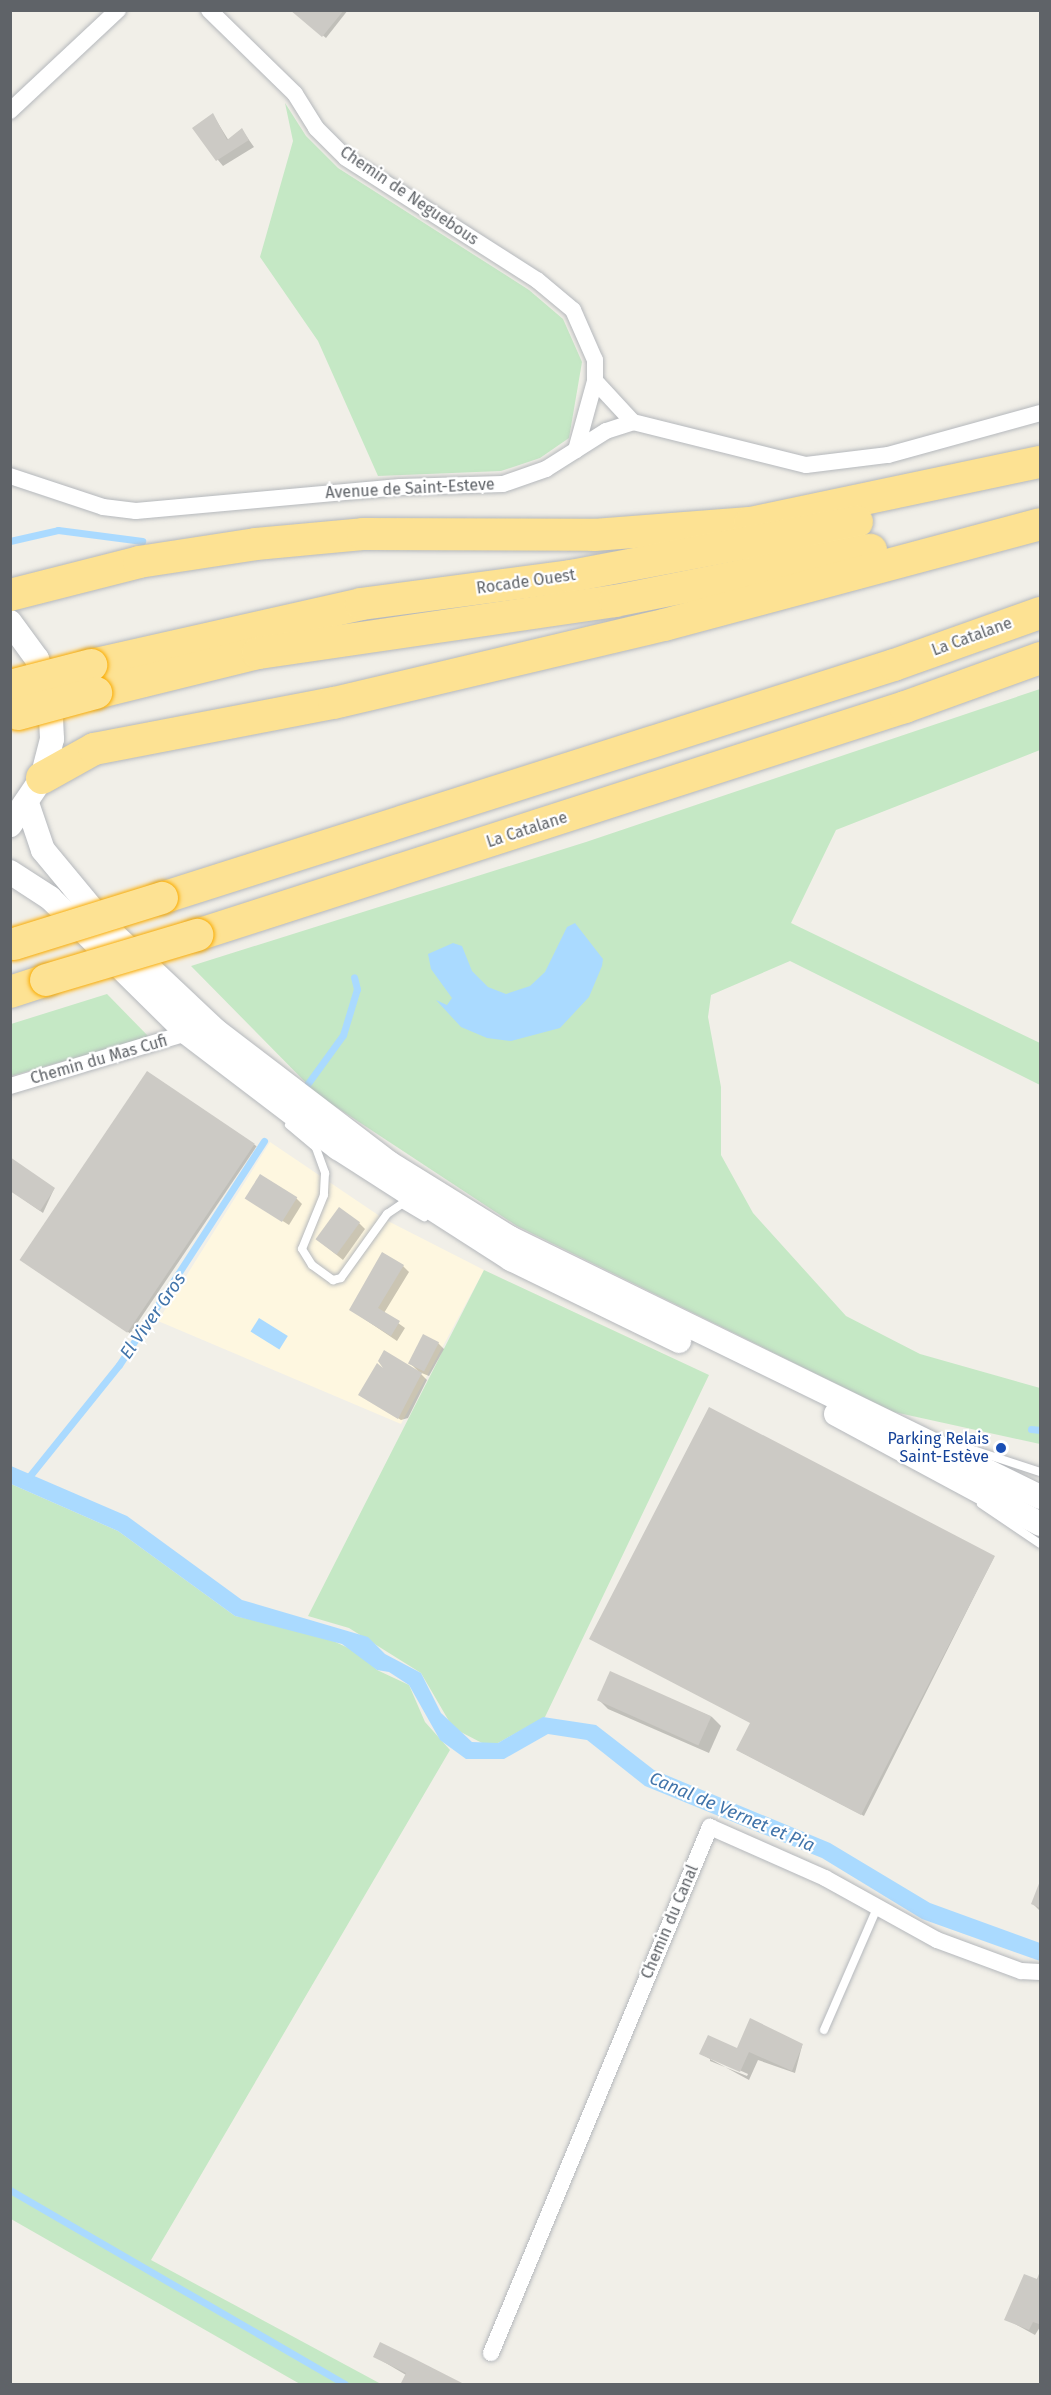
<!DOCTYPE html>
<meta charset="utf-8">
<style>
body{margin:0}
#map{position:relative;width:1051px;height:2395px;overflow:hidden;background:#f1efe8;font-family:"Fira Sans",sans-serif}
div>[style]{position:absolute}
.commercial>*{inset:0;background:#fef7e0}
.green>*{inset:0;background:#c5e8c5}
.water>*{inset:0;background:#aadaff;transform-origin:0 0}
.shadow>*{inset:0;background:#0003;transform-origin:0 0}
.stream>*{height:7px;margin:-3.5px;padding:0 3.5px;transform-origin:3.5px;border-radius:3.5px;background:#aadaff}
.building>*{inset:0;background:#cccac5;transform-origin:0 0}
.roads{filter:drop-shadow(0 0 2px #b5b8bc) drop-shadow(0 0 2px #b5b8bc)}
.lane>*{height:8px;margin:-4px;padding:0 4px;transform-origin:4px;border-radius:4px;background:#fff}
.street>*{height:16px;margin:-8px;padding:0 8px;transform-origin:8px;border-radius:8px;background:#fff}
.secondary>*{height:24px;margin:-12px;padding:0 12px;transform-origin:12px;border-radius:12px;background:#fff}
.highway>*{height:32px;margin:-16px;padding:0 16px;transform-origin:16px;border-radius:16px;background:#fde293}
.bridges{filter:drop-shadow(0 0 2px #f9ab00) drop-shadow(0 0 2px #f9ab00)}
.highway-bridge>*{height:32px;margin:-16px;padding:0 16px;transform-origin:16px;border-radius:16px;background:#fde293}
.dots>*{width:16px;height:16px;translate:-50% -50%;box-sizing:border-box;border:3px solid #fff;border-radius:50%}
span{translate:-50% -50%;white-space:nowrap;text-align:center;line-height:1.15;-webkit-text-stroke:4.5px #fff;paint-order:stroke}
.street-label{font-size:16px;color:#5f6368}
.transit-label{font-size:16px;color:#164399}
.right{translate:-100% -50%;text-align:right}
.water-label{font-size:18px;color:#4174aa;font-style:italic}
.frame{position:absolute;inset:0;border:12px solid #5f6368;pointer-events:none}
</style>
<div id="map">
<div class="commercial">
<div style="clip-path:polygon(270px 1142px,384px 1219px,484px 1270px,401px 1424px,158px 1321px)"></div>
</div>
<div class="green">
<div style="clip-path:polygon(285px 103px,306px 136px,338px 168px,529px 290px,563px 319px,582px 362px,569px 438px,540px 458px,501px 471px,378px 476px,318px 341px,260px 257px,293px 141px)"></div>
<div style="clip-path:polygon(1040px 689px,1040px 750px,836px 830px,791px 923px,1040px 1043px,1040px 1085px,790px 961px,711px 995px,708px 1017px,721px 1087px,721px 1155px,753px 1213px,846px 1316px,920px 1354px,1040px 1388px,1040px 1444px,894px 1412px,517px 1226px,318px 1095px,191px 966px,586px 842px)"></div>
<div style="clip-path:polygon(107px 994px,149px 1037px,11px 1076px,11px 1024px)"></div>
<div style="clip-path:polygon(484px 1270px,709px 1375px,545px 1717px,498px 1743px,484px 1744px,453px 1728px,421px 1673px,349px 1628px,308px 1616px)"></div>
<div style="clip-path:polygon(11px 1484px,118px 1531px,235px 1616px,318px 1634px,357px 1652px,377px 1670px,409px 1685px,425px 1722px,450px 1750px,151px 2260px,381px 2384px,300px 2384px,11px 2219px)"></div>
</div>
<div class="water">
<div style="clip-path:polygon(575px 923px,603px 959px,602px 966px,589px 997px,560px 1028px,511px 1041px,487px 1038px,461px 1027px,436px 1000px,447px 1005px,452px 998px,431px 969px,428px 954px,453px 943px,462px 946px,472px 971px,488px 987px,506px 994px,530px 986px,545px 972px,567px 927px)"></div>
<div style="left:259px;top:1318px;width:34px;height:16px;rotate:32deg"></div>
<div style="clip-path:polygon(11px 1466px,127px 1516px,242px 1600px,368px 1637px,385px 1654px,421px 1673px,441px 1713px,472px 1742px,498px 1743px,543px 1717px,596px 1725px,654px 1770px,830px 1843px,930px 1903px,1040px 1943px,1040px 1961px,922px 1919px,822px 1858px,645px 1786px,587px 1740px,548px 1734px,504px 1759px,466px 1759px,440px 1740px,409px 1685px,389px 1672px,377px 1670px,342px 1644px,235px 1616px,118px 1531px,11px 1484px)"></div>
</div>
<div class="shadow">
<div style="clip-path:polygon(292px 10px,348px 10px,326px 38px)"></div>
<div style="clip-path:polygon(213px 115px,229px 141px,242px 130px,254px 147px,223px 166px,218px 160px)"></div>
<div style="left:148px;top:1073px;width:131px;height:226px;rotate:34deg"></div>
<div style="clip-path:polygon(54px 1189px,43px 1213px,10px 1190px)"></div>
<div style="clip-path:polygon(247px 1198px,296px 1198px,302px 1204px,289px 1225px)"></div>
<div style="clip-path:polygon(359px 1223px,365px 1229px,343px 1260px,318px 1240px)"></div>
<div style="clip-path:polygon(403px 1266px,409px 1272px,384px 1313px,405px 1328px,397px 1341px,351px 1310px)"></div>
<div style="clip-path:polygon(438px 1343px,444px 1349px,429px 1376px,419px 1372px,427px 1380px,408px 1418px,401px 1420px,368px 1399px,383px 1372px,418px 1371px,409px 1362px)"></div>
<div style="clip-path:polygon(994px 1557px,864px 1816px,741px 1752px,752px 1723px,591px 1639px)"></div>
<div style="clip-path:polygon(611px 1673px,712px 1717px,721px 1726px,709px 1753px,608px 1709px,599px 1700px)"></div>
<div style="clip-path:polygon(1040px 1885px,1040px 1911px,1033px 1904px)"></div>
<div style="clip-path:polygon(evenodd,802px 2046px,795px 2073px,758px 2060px,749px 2080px,701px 2054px,802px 2046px,710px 2057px,748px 2074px,747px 2076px,710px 2061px,710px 2057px)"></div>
<div style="clip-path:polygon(1040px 2275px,1040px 2327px,1035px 2335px,1006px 2319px)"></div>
<div style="clip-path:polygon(380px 2344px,461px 2384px,405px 2384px,406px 2375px,374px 2356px)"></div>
</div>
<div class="stream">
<div style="left:10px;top:541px;width:49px;rotate:-12.9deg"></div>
<div style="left:58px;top:530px;width:85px;rotate:7.5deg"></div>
<div style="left:306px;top:1086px;width:63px;rotate:-54deg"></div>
<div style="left:343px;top:1035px;width:48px;rotate:-73.1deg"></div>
<div style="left:357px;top:989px;width:12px;rotate:-104deg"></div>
<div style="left:1031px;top:1429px;width:9px;rotate:6deg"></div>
<div style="left:28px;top:1478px;width:145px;rotate:-51.2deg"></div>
<div style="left:119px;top:1365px;width:267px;rotate:-57.1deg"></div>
<div style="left:10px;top:2190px;width:387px;rotate:30.1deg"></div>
</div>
<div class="building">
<div style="clip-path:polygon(290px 10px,344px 10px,322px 37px)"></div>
<div style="clip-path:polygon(213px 113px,227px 140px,242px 128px,249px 140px,216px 161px,192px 128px)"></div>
<div style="left:147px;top:1071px;width:130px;height:228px;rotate:34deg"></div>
<div style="clip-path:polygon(10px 1157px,55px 1188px,40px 1211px,10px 1191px)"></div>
<div style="left:260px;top:1174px;width:44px;height:29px;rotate:32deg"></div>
<div style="left:339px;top:1207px;width:26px;height:40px;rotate:36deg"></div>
<div style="clip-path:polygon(382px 1252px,404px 1265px,378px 1308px,400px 1321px,391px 1336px,349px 1310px)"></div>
<div style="left:423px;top:1334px;width:18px;height:33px;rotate:27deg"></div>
<div style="clip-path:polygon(384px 1350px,422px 1373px,398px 1419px,358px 1395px,377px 1363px,383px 1368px,378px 1361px)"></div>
<div style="clip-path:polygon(709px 1407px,995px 1556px,861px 1815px,736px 1750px,750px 1723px,589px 1639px)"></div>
<div style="left:610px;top:1671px;width:111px;height:32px;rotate:24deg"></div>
<div style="clip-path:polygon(1040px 1881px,1040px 1908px,1031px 1904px)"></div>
<div style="clip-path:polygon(750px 2018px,803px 2044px,792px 2071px,749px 2052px,740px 2072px,699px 2054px,708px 2035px,737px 2048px)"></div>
<div style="clip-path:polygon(1040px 2271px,1039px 2324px,1033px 2322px,1029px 2330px,1004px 2320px,1024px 2274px,1037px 2279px)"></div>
<div style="clip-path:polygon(380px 2342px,413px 2358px,464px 2384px,401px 2383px,406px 2373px,373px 2357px)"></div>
</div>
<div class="roads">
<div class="lane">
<div style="left:289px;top:1125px;width:35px;rotate:40deg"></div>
<div style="left:316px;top:1148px;width:27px;rotate:70deg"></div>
<div style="left:325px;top:1173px;width:22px;rotate:93deg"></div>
<div style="left:324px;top:1195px;width:58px;rotate:112.2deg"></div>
<div style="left:302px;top:1249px;width:19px;rotate:58deg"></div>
<div style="left:312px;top:1265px;width:26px;rotate:36deg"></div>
<div style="left:333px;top:1280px;width:8px;rotate:-14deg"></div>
<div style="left:341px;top:1278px;width:79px;rotate:-54.3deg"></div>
<div style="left:387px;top:1214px;width:18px;rotate:-34deg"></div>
<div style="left:402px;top:1204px;width:26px;rotate:31deg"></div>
<div style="left:958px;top:1445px;width:86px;rotate:18.2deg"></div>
<div style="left:981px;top:1504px;width:71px;rotate:34.1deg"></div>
<div style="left:824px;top:2030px;width:133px;rotate:-66.5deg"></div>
</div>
<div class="street">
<div style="left:209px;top:10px;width:120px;rotate:44.3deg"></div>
<div style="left:295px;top:94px;width:40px;rotate:58deg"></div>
<div style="left:316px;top:128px;width:42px;rotate:45deg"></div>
<div style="left:346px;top:158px;width:227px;rotate:32.6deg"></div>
<div style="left:537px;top:280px;width:47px;rotate:39.8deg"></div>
<div style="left:573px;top:310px;width:55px;rotate:66.3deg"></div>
<div style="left:595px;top:360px;width:21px;rotate:90deg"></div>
<div style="left:595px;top:381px;width:72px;rotate:105.4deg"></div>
<div style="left:10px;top:111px;width:148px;rotate:-43.1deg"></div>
<div style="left:595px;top:381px;width:56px;rotate:47.2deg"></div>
<div style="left:10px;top:476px;width:98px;rotate:18.4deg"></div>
<div style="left:103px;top:507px;width:33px;rotate:7deg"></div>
<div style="left:136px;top:511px;width:265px;rotate:-5.2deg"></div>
<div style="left:400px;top:487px;width:103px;rotate:-1.7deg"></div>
<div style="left:503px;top:484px;width:46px;rotate:-19.2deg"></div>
<div style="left:546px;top:469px;width:71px;rotate:-32.3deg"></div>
<div style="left:606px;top:431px;width:28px;rotate:-18deg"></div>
<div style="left:633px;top:422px;width:178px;rotate:14deg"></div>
<div style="left:806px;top:465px;width:83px;rotate:-7deg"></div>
<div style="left:888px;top:455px;width:158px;rotate:-15.4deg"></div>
<div style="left:10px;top:1086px;width:185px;rotate:-16.7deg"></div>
<div style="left:491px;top:2353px;width:570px;rotate:-67.4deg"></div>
<div style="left:710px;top:1827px;width:126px;rotate:23.9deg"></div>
<div style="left:825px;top:1878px;width:128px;rotate:29deg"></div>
<div style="left:937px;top:1940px;width:90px;rotate:20.3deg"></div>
<div style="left:1021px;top:1971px;width:19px;rotate:3deg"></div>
</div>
<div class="secondary">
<div style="left:10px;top:622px;width:46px;rotate:53.9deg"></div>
<div style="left:37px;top:659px;width:41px;rotate:71.6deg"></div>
<div style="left:50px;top:698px;width:41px;rotate:87.2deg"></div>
<div style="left:52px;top:739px;width:40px;rotate:104.4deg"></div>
<div style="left:42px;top:778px;width:57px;rotate:124.2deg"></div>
<div style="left:28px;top:806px;width:46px;rotate:71.2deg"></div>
<div style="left:43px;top:850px;width:107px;rotate:50.3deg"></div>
<div style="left:111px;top:932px;width:143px;rotate:43.3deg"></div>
<div style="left:215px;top:1030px;width:219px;rotate:37.4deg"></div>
<div style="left:389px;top:1163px;width:142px;rotate:31.8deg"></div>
<div style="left:510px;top:1238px;width:590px;rotate:26.04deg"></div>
<div style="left:10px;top:872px;width:48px;rotate:33deg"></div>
<div style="left:50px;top:898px;width:192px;rotate:44.6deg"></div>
<div style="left:187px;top:1033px;width:190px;rotate:37.3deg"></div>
<div style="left:338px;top:1148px;width:206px;rotate:32.7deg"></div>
<div style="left:511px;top:1259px;width:187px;rotate:26deg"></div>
<div style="left:836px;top:1414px;width:232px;rotate:28.3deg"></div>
</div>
<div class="highway">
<div style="left:10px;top:595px;width:133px;rotate:-14.3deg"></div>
<div style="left:139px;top:562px;width:118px;rotate:-8.7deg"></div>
<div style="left:256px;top:544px;width:107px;rotate:-5.3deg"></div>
<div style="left:363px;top:534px;width:231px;rotate:0.2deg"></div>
<div style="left:594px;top:535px;width:156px;rotate:-4.4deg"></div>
<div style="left:750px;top:523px;width:296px;rotate:-11.9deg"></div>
<div style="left:91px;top:665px;width:277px;rotate:-12.7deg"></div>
<div style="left:361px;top:604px;width:212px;rotate:-7.6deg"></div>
<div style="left:571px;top:576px;width:291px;rotate:-10.7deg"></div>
<div style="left:96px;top:693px;width:167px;rotate:-13.9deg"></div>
<div style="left:258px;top:653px;width:361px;rotate:-8.3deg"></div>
<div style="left:615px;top:601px;width:261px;rotate:-11.3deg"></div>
<div style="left:42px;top:778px;width:60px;rotate:-29.1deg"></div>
<div style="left:94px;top:749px;width:244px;rotate:-10.9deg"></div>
<div style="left:334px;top:703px;width:339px;rotate:-13.3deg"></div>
<div style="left:664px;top:625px;width:389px;rotate:-15deg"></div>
<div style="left:162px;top:898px;width:768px;rotate:-17.66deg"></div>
<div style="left:894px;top:665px;width:155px;rotate:-19.6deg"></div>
<div style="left:197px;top:935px;width:744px;rotate:-17.85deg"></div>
<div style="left:905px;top:707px;width:144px;rotate:-19.9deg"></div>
<div style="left:10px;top:992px;width:38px;rotate:-18deg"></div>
</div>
</div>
<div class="bridges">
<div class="highway-bridge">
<div style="left:10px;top:686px;width:84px;rotate:-14.5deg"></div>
<div style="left:18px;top:714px;width:81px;rotate:-15.1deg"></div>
<div style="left:14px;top:944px;width:155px;rotate:-17.3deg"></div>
<div style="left:46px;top:980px;width:158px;rotate:-16.6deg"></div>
</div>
</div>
<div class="dots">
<div style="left:1001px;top:1448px;background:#1a4fb4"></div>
</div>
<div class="street-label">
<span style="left:409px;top:196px;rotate:34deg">Chemin de Neguebous</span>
<span style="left:410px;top:489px;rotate:-3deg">Avenue de Saint-Esteve</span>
<span style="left:526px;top:582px;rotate:-8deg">Rocade Ouest</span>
<span style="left:972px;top:637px;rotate:-20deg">La Catalane</span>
<span style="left:527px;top:830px;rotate:-18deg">La Catalane</span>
<span style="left:99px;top:1060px;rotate:-16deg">Chemin du Mas Cufi</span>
<span style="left:670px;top:1922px;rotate:-67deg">Chemin du Canal</span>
</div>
<div class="transit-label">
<span class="right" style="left:989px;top:1448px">Parking Relais<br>Saint-Estève</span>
</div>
<div class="water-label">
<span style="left:153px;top:1316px;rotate:-55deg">El Viver Gros</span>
<span style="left:732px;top:1812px;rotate:23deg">Canal de Vernet et Pia</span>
</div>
<div class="frame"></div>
</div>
